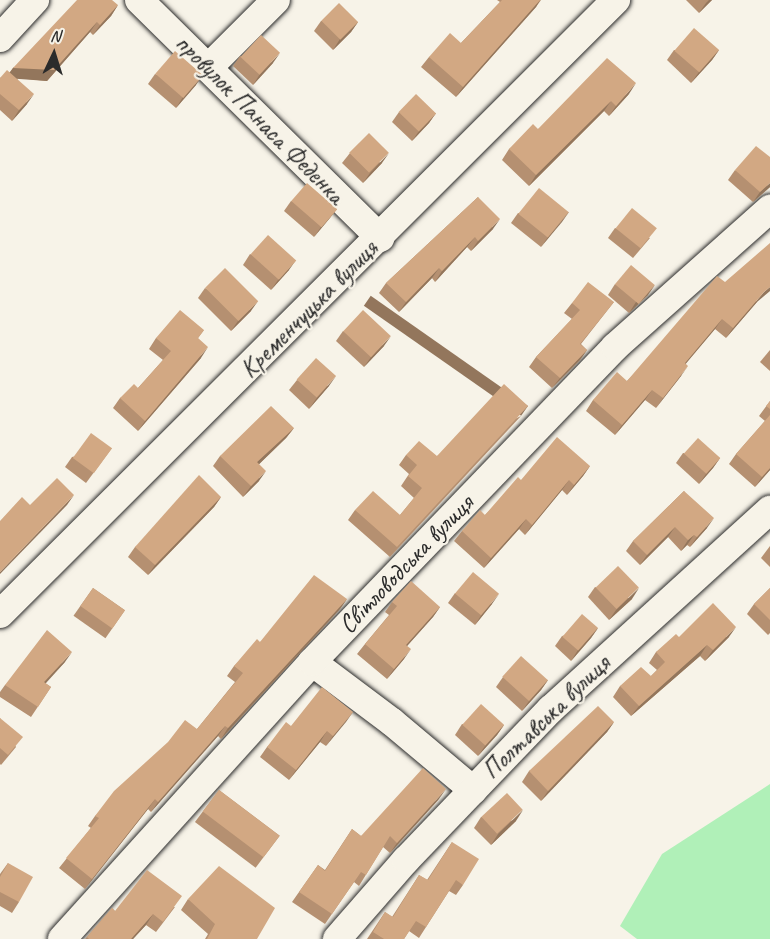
<!DOCTYPE html>
<meta charset="utf-8">
<style>
body{margin:0}
#map{position:relative;width:770px;height:939px;overflow:hidden;background:#f7f3e8;font-family:Caveat,sans-serif}
div>[style]{position:absolute}
.green>*{inset:0;background:#b0f0b8}
.roads{filter:drop-shadow(0 0 2px #2b2b2b) drop-shadow(0 0 2px #2b2b2b)}
.minor>*{height:28px;margin:-14px;padding:0 14px;transform-origin:14px;border-radius:14px;background:#f7f3e8}
.wall>*{inset:0;background:#b59071;transform-origin:0 0}
.shaded-wall>*{inset:0;background:#93765c;transform-origin:0 0}
.building>*{inset:0;background:#d2a883;transform-origin:0 0}
span{translate:-50% -50%;white-space:nowrap;text-align:center;line-height:1.15;-webkit-text-stroke:4.5px #f7f3e8;paint-order:stroke}
.street-label{font-size:26px;color:#2b2b2b}
.north{position:absolute;left:24px;top:24px;width:60px;height:60px;-webkit-text-stroke:4px #f7f3e8;paint-order:stroke;rotate:4deg;font-size:16px;font-weight:700;line-height:24px;text-align:center;color:#2b2b2b}
.north::after{content:'';display:block;margin:auto;width:21px;height:27px;background:#2b2b2b;clip-path:polygon(50% 0,100% 100%,50% 72%,0 100%)}
</style>
<div id="map">
<div class="green">
<div style="clip-path:polygon(770px 784px,770px 939px,637px 939px,620px 926px,662px 854px)"></div>
</div>
<div class="roads">
<div class="minor">
<div style="left:139px;top:0;width:339px;rotate:44.6deg"></div>
<div style="left:0;top:38px;width:52px;rotate:-47.4deg"></div>
<div style="left:208px;top:68px;width:96px;rotate:-45deg"></div>
<div style="left:0;top:614px;width:870px;rotate:-44.91deg"></div>
<div style="left:312px;top:662px;width:100px;rotate:36.9deg"></div>
<div style="left:392px;top:722px;width:106px;rotate:40deg"></div>
<div style="left:62px;top:939px;width:373px;rotate:-47.9deg"></div>
<div style="left:312px;top:662px;width:437px;rotate:-46.1deg"></div>
<div style="left:615px;top:347px;width:208px;rotate:-41.7deg"></div>
<div style="left:337px;top:939px;width:105px;rotate:-48.9deg"></div>
<div style="left:406px;top:860px;width:209px;rotate:-46.2deg"></div>
<div style="left:551px;top:709px;width:296px;rotate:-42.3deg"></div>
</div>
</div>
<div class="wall">
<div style="clip-path:polygon(497px 0,541px 0,536px 7px,456px 97px,421px 67px,429px 57px,461px 43px,500px 2px)"></div>
<div style="clip-path:polygon(686px 0,712px 0,699px 13px)"></div>
<div style="clip-path:polygon(118px 5px,111px 16px,93px 35px,90px 32px,47px 81px,17px 78px,27px 104px,12px 121px,0 110px,0 78px,10px 72px,13px 68px)"></div>
<div style="clip-path:polygon(321px 21px,358px 22px,351px 32px,333px 50px,314px 31px)"></div>
<div style="clip-path:polygon(674px 50px,719px 50px,712px 60px,691px 83px,667px 60px)"></div>
<div style="clip-path:polygon(240px 56px,273px 63px,253px 85px,233px 66px)"></div>
<div style="clip-path:polygon(155px 74px,196px 85px,176px 108px,148px 84px)"></div>
<div style="clip-path:polygon(629px 94px,609px 116px,604px 111px,529px 186px,502px 160px,509px 149px,538px 129px)"></div>
<div style="clip-path:polygon(399px 112px,436px 113px,429px 123px,412px 141px,392px 122px)"></div>
<div style="clip-path:polygon(350px 153px,382px 163px,363px 183px,342px 163px)"></div>
<div style="clip-path:polygon(735px 170px,770px 187px,753px 202px,728px 180px)"></div>
<div style="clip-path:polygon(478px 197px,493px 229px,471px 251px,467px 247px,435px 282px,432px 278px,399px 312px,379px 293px,386px 283px)"></div>
<div style="clip-path:polygon(291px 201px,337px 209px,329px 219px,314px 237px,284px 211px)"></div>
<div style="clip-path:polygon(569px 212px,541px 247px,511px 223px,518px 213px)"></div>
<div style="clip-path:polygon(615px 228px,650px 238px,633px 258px,608px 238px)"></div>
<div style="clip-path:polygon(250px 254px,289px 270px,271px 290px,243px 265px)"></div>
<div style="clip-path:polygon(725px 282px,757px 302px,726px 338px,715px 329px,686px 363px,681px 376px,656px 408px,645px 400px,615px 435px,586px 411px,593px 400px,627px 381px)"></div>
<div style="clip-path:polygon(615px 284px,648px 295px,629px 313px,608px 295px)"></div>
<div style="clip-path:polygon(205px 288px,251px 311px,231px 331px,198px 298px)"></div>
<div style="clip-path:polygon(614px 302px,581px 344px,587px 350px,580px 360px,552px 388px,529px 367px,536px 357px,572px 319px,564px 313px,572px 303px)"></div>
<div style="clip-path:polygon(204px 330px,198px 338px,201px 358px,138px 431px,113px 408px,120px 398px,138px 388px,163px 360px,149px 349px,156px 338px)"></div>
<div style="clip-path:polygon(343px 331px,384px 346px,364px 367px,336px 341px)"></div>
<div style="clip-path:polygon(770px 350px,770px 371px,760px 362px)"></div>
<div style="clip-path:polygon(297px 380px,329px 386px,309px 409px,289px 390px)"></div>
<div style="clip-path:polygon(770px 401px,770px 470px,755px 487px,729px 464px,736px 454px,765px 421px,759px 416px)"></div>
<div style="clip-path:polygon(521px 416px,390px 557px,348px 520px,355px 510px,400px 515px,414px 498px,401px 486px,409px 474px,399px 465px,406px 455px,437px 456px)"></div>
<div style="clip-path:polygon(294px 428px,286px 438px,259px 464px,259px 481px,243px 497px,213px 466px,220px 456px)"></div>
<div style="clip-path:polygon(112px 448px,86px 483px,65px 467px,72px 457px)"></div>
<div style="clip-path:polygon(683px 453px,720px 458px,713px 468px,699px 484px,676px 463px)"></div>
<div style="clip-path:polygon(590px 466px,583px 476px,567px 495px,562px 490px,525px 535px,519px 529px,484px 568px,454px 541px,462px 531px,485px 515px,521px 480px)"></div>
<div style="clip-path:polygon(684px 491px,707px 528px,690px 547px,687px 545px,681px 551px,668px 537px,640px 565px,626px 551px,633px 541px)"></div>
<div style="clip-path:polygon(221px 497px,214px 507px,148px 575px,128px 557px,135px 547px)"></div>
<div style="clip-path:polygon(770px 546px,770px 567px,761px 558px)"></div>
<div style="clip-path:polygon(595px 587px,632px 599px,609px 620px,588px 597px)"></div>
<div style="left:93px;top:588px;width:39px;height:34px;rotate:35deg"></div>
<div style="clip-path:polygon(770px 588px,770px 633px,768px 635px,747px 614px,754px 604px)"></div>
<div style="clip-path:polygon(455px 593px,492px 604px,475px 625px,448px 603px)"></div>
<div style="clip-path:polygon(347px 599px,340px 609px,221px 739px,218px 736px,151px 812px,148px 809px,85px 889px,59px 868px,91px 828px,88px 826px,95px 816px,197px 729px,235px 682px,227px 676px,234px 666px,260px 642px)"></div>
<div style="clip-path:polygon(392px 602px,440px 607px,433px 617px,407px 646px,404px 659px,387px 679px,357px 654px,365px 644px,389px 615px,385px 612px)"></div>
<div style="clip-path:polygon(598px 628px,591px 638px,571px 661px,555px 646px,562px 636px)"></div>
<div style="clip-path:polygon(679px 637px,729px 637px,705px 661px,700px 656px,631px 716px,613px 697px,620px 686px,651px 676px,657px 670px,649px 663px,656px 652px)"></div>
<div style="clip-path:polygon(65px 662px,45px 683px,51px 687px,31px 717px,0 697px,0 692px,5px 685px)"></div>
<div style="clip-path:polygon(503px 677px,548px 680px,541px 690px,522px 711px,496px 687px)"></div>
<div style="clip-path:polygon(353px 712px,326px 746px,320px 742px,289px 780px,260px 757px,267px 747px,291px 726px)"></div>
<div style="clip-path:polygon(0 718px,16px 747px,1px 765px,0 764px)"></div>
<div style="clip-path:polygon(614px 722px,607px 732px,541px 801px,522px 782px,529px 771px)"></div>
<div style="clip-path:polygon(462px 724px,504px 725px,497px 735px,478px 756px,455px 735px)"></div>
<div style="left:219px;top:790px;width:76px;height:40px;rotate:37deg"></div>
<div style="clip-path:polygon(439px 799px,390px 853px,383px 847px,359px 886px,354px 882px,325px 924px,292px 902px,318px 865px,325px 870px,352px 829px,361px 836px)"></div>
<div style="clip-path:polygon(481px 817px,516px 821px,491px 845px,474px 828px)"></div>
<div style="clip-path:polygon(452px 842px,463px 885px,456px 895px,449px 891px,419px 938px,409px 931px,404px 939px,367px 939px,385px 912px,392px 917px,419px 875px,427px 880px)"></div>
<div style="clip-path:polygon(8px 863px,19px 902px,12px 913px,0 906px,0 874px)"></div>
<div style="clip-path:polygon(188px 899px,257px 939px,205px 939px,208px 934px,181px 910px)"></div>
<div style="clip-path:polygon(175px 907px,156px 932px,146px 925px,133px 939px,85px 939px,112px 908px,115px 911px)"></div>
</div>
<div class="shaded-wall">
<div style="clip-path:polygon(540px 0,536px 7px,456px 97px,463px 87px)"></div>
<div style="clip-path:polygon(709px 0,712px 0,699px 13px,706px 3px)"></div>
<div style="clip-path:polygon(118px 5px,111px 16px,93px 35px,100px 25px)"></div>
<div style="clip-path:polygon(97px 22px,90px 32px,47px 81px,6px 78px,13px 68px)"></div>
<div style="clip-path:polygon(358px 22px,351px 32px,333px 50px,340px 39px)"></div>
<div style="clip-path:polygon(719px 50px,712px 60px,691px 83px,699px 72px)"></div>
<div style="clip-path:polygon(280px 53px,273px 63px,253px 85px,260px 74px)"></div>
<div style="clip-path:polygon(203px 75px,196px 85px,176px 108px,183px 97px)"></div>
<div style="clip-path:polygon(636px 83px,629px 94px,609px 116px,616px 106px)"></div>
<div style="clip-path:polygon(34px 94px,27px 104px,12px 121px,19px 110px)"></div>
<div style="clip-path:polygon(611px 101px,604px 111px,529px 186px,536px 175px)"></div>
<div style="clip-path:polygon(436px 113px,429px 123px,412px 141px,419px 131px)"></div>
<div style="clip-path:polygon(389px 153px,382px 163px,363px 183px,370px 173px)"></div>
<div style="clip-path:polygon(770px 183px,770px 187px,753px 202px,760px 192px)"></div>
<div style="clip-path:polygon(337px 209px,329px 219px,314px 237px,321px 227px)"></div>
<div style="clip-path:polygon(569px 212px,562px 222px,541px 247px,548px 237px)"></div>
<div style="clip-path:polygon(500px 219px,493px 229px,471px 251px,478px 241px)"></div>
<div style="clip-path:polygon(475px 237px,467px 247px,435px 282px,442px 271px)"></div>
<div style="clip-path:polygon(296px 260px,289px 270px,271px 290px,278px 280px)"></div>
<div style="clip-path:polygon(439px 268px,432px 278px,399px 312px,406px 302px)"></div>
<div style="clip-path:polygon(655px 285px,648px 295px,629px 313px,636px 302px)"></div>
<div style="clip-path:polygon(770px 287px,770px 291px,757px 302px,726px 338px,733px 328px,764px 292px)"></div>
<div style="clip-path:polygon(258px 301px,251px 311px,231px 331px,238px 321px)"></div>
<div style="clip-path:polygon(722px 319px,715px 329px,678px 373px,685px 363px)"></div>
<div style="clip-path:polygon(391px 336px,384px 346px,364px 367px,371px 357px)"></div>
<div style="clip-path:polygon(208px 347px,201px 358px,138px 431px,145px 421px)"></div>
<div style="clip-path:polygon(587px 350px,580px 360px,552px 388px,560px 378px)"></div>
<div style="clip-path:polygon(688px 366px,681px 376px,656px 408px,663px 398px)"></div>
<div style="clip-path:polygon(336px 376px,329px 386px,309px 409px,316px 399px)"></div>
<div style="clip-path:polygon(652px 390px,645px 400px,615px 435px,622px 425px)"></div>
<div style="left:528px;top:406px;width:12px;height:192px;rotate:125deg"></div>
<div style="clip-path:polygon(294px 428px,286px 438px,250px 473px,257px 462px)"></div>
<div style="clip-path:polygon(720px 458px,713px 468px,699px 484px,706px 474px)"></div>
<div style="clip-path:polygon(590px 466px,583px 476px,567px 495px,574px 485px)"></div>
<div style="clip-path:polygon(770px 468px,770px 470px,755px 487px,762px 477px)"></div>
<div style="clip-path:polygon(266px 471px,259px 481px,243px 497px,251px 486px)"></div>
<div style="clip-path:polygon(569px 480px,562px 490px,525px 535px,532px 525px)"></div>
<div style="clip-path:polygon(74px 495px,67px 505px,0 574px,0 572px)"></div>
<div style="clip-path:polygon(221px 497px,214px 507px,148px 575px,155px 565px)"></div>
<div style="clip-path:polygon(714px 518px,707px 528px,690px 547px,697px 537px)"></div>
<div style="clip-path:polygon(526px 519px,519px 529px,484px 568px,491px 558px)"></div>
<div style="clip-path:polygon(675px 527px,668px 537px,640px 565px,647px 555px)"></div>
<div style="clip-path:polygon(694px 535px,687px 545px,681px 551px,688px 540px)"></div>
<div style="clip-path:polygon(639px 588px,632px 599px,609px 620px,616px 610px)"></div>
<div style="clip-path:polygon(499px 594px,492px 604px,475px 625px,482px 614px)"></div>
<div style="clip-path:polygon(347px 599px,340px 609px,221px 739px,228px 728px)"></div>
<div style="clip-path:polygon(440px 607px,433px 617px,399px 655px,406px 645px)"></div>
<div style="clip-path:polygon(736px 627px,729px 637px,705px 661px,713px 650px)"></div>
<div style="clip-path:polygon(598px 628px,591px 638px,571px 661px,578px 650px)"></div>
<div style="clip-path:polygon(707px 645px,700px 656px,631px 716px,639px 706px)"></div>
<div style="clip-path:polygon(411px 649px,404px 659px,387px 679px,394px 669px)"></div>
<div style="clip-path:polygon(72px 652px,65px 662px,37px 693px,44px 682px)"></div>
<div style="clip-path:polygon(548px 680px,541px 690px,522px 711px,529px 701px)"></div>
<div style="clip-path:polygon(353px 712px,346px 722px,326px 746px,333px 736px)"></div>
<div style="clip-path:polygon(614px 722px,607px 732px,541px 801px,548px 791px)"></div>
<div style="clip-path:polygon(504px 725px,497px 735px,478px 756px,485px 746px)"></div>
<div style="clip-path:polygon(225px 726px,218px 736px,151px 812px,158px 802px)"></div>
<div style="clip-path:polygon(327px 731px,320px 742px,289px 780px,296px 770px)"></div>
<div style="clip-path:polygon(446px 789px,439px 799px,390px 853px,397px 843px)"></div>
<div style="clip-path:polygon(155px 799px,148px 809px,85px 889px,92px 879px)"></div>
<div style="clip-path:polygon(523px 810px,516px 821px,491px 845px,498px 834px)"></div>
<div style="clip-path:polygon(153px 914px,146px 925px,133px 939px,131px 939px)"></div>
</div>
<div class="building">
<div style="clip-path:polygon(77px 0,112px 0,118px 5px,100px 25px,97px 22px,54px 70px,13px 68px)"></div>
<div style="clip-path:polygon(502px 0,540px 0,463px 87px,429px 57px,450px 33px,461px 43px)"></div>
<div style="left:339px;top:3px;width:27px;height:25px;rotate:45deg"></div>
<div style="left:694px;top:28px;width:33px;height:30px;rotate:41deg"></div>
<div style="left:261px;top:35px;width:26px;height:30px;rotate:43deg"></div>
<div style="left:175px;top:51px;width:37px;height:30px;rotate:41deg"></div>
<div style="clip-path:polygon(607px 58px,636px 83px,616px 106px,611px 101px,536px 175px,509px 149px,533px 124px,538px 129px)"></div>
<div style="clip-path:polygon(7px 70px,34px 94px,19px 110px,0 94px,0 78px)"></div>
<div style="left:416px;top:94px;width:28px;height:25px;rotate:44deg"></div>
<div style="left:369px;top:133px;width:28px;height:28px;rotate:45deg"></div>
<div style="clip-path:polygon(756px 146px,770px 157px,770px 183px,760px 192px,735px 170px)"></div>
<div style="left:307px;top:183px;width:40px;height:24px;rotate:41deg"></div>
<div style="left:539px;top:188px;width:38px;height:33px;rotate:39deg"></div>
<div style="clip-path:polygon(478px 197px,500px 219px,478px 241px,475px 237px,442px 271px,439px 268px,406px 302px,386px 283px)"></div>
<div style="left:632px;top:208px;width:32px;height:26px;rotate:39deg"></div>
<div style="left:268px;top:235px;width:38px;height:26px;rotate:42deg"></div>
<div style="clip-path:polygon(770px 243px,770px 287px,764px 292px,733px 328px,722px 319px,685px 363px,688px 366px,663px 398px,652px 390px,622px 425px,593px 400px,617px 372px,627px 381px,717px 276px,725px 282px)"></div>
<div style="left:631px;top:265px;width:31px;height:25px;rotate:40deg"></div>
<div style="left:225px;top:268px;width:47px;height:28px;rotate:45deg"></div>
<div style="clip-path:polygon(588px 282px,614px 302px,580px 344px,587px 350px,560px 378px,536px 357px,580px 310px,572px 303px)"></div>
<div style="clip-path:polygon(180px 310px,204px 330px,198px 338px,208px 347px,145px 421px,120px 398px,134px 384px,138px 388px,171px 351px,156px 338px)"></div>
<div style="left:363px;top:310px;width:38px;height:29px;rotate:43deg"></div>
<div style="left:316px;top:358px;width:27px;height:29px;rotate:42deg"></div>
<div style="clip-path:polygon(504px 384px,528px 406px,397px 547px,355px 510px,373px 491px,400px 515px,422px 488px,408px 476px,417px 465px,406px 455px,419px 441px,437px 456px)"></div>
<div style="clip-path:polygon(770px 401px,770px 409px,766px 406px)"></div>
<div style="clip-path:polygon(271px 406px,294px 428px,257px 462px,266px 471px,251px 486px,220px 456px)"></div>
<div style="clip-path:polygon(770px 415px,770px 468px,762px 477px,736px 454px)"></div>
<div style="left:91px;top:433px;width:26px;height:31px;rotate:36deg"></div>
<div style="clip-path:polygon(557px 437px,590px 466px,574px 485px,569px 480px,532px 525px,526px 519px,491px 558px,462px 531px,480px 510px,485px 515px,518px 477px,521px 480px)"></div>
<div style="left:698px;top:438px;width:30px;height:21px;rotate:42deg"></div>
<div style="clip-path:polygon(199px 475px,221px 497px,155px 565px,135px 547px)"></div>
<div style="clip-path:polygon(57px 478px,74px 495px,0 572px,0 521px,22px 497px,30px 505px)"></div>
<div style="clip-path:polygon(684px 491px,714px 518px,697px 537px,694px 535px,688px 540px,675px 527px,647px 555px,633px 541px)"></div>
<div style="left:618px;top:566px;width:30px;height:31px;rotate:46deg"></div>
<div style="left:473px;top:572px;width:34px;height:28px;rotate:40deg"></div>
<div style="clip-path:polygon(314px 575px,347px 599px,228px 728px,225px 726px,158px 802px,155px 799px,92px 879px,66px 858px,99px 818px,95px 816px,114px 791px,168px 742px,185px 720px,197px 729px,243px 673px,234px 666px,257px 639px,260px 642px)"></div>
<div style="clip-path:polygon(411px 581px,440px 607px,406px 645px,411px 649px,394px 669px,365px 644px,397px 606px,392px 602px)"></div>
<div style="left:93px;top:588px;width:39px;height:22px;rotate:35deg"></div>
<div style="clip-path:polygon(770px 588px,770px 620px,754px 604px)"></div>
<div style="clip-path:polygon(713px 603px,736px 627px,713px 650px,707px 645px,639px 706px,620px 686px,641px 667px,651px 676px,665px 662px,656px 652px,676px 634px,679px 637px)"></div>
<div style="left:582px;top:614px;width:21px;height:30px;rotate:41deg"></div>
<div style="clip-path:polygon(47px 630px,72px 652px,44px 682px,51px 687px,38px 707px,5px 685px)"></div>
<div style="left:521px;top:656px;width:36px;height:28px;rotate:42deg"></div>
<div style="clip-path:polygon(322px 687px,353px 712px,333px 736px,327px 731px,296px 770px,267px 747px,286px 722px,291px 726px)"></div>
<div style="left:481px;top:704px;width:31px;height:28px;rotate:42deg"></div>
<div style="clip-path:polygon(598px 706px,614px 722px,548px 791px,529px 771px)"></div>
<div style="clip-path:polygon(0 718px,23px 737px,8px 755px,0 748px)"></div>
<div style="clip-path:polygon(423px 768px,446px 789px,397px 843px,390px 836px,366px 875px,361px 872px,332px 914px,299px 892px,318px 865px,325px 871px,352px 829px,361px 836px)"></div>
<div style="left:219px;top:790px;width:76px;height:27px;rotate:37deg"></div>
<div style="left:507px;top:793px;width:23px;height:35px;rotate:47deg"></div>
<div style="clip-path:polygon(452px 842px,479px 859px,463px 885px,456px 880px,426px 927px,416px 921px,404px 939px,384px 939px,373px 932px,385px 912px,393px 917px,419px 875px,428px 880px)"></div>
<div style="clip-path:polygon(8px 863px,33px 877px,19px 902px,0 892px,0 877px)"></div>
<div style="clip-path:polygon(219px 866px,275px 908px,257px 939px,207px 939px,215px 924px,188px 899px)"></div>
<div style="clip-path:polygon(147px 870px,182px 896px,163px 922px,153px 914px,131px 939px,89px 939px,87px 937px,112px 908px,115px 911px)"></div>
</div>
<div class="street-label">
<span style="left:260px;top:119px;rotate:45deg">провулок Панаса Феденка</span>
<span style="left:309px;top:309px;rotate:-45deg">Кременчуцька вулиця</span>
<span style="left:406px;top:564px;rotate:-46deg">Світловодська вулиця</span>
<span style="left:546px;top:717px;rotate:-44deg">Полтавська вулиця</span>
</div>
<div class="north">N</div>
</div>
